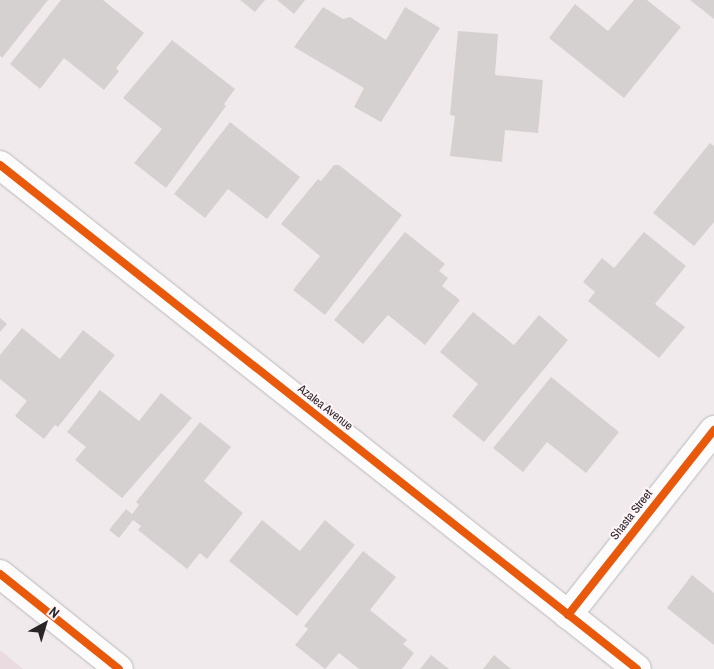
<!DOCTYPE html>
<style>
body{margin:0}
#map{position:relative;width:714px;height:669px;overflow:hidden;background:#f0eaec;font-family:"Archivo Narrow",sans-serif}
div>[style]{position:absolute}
.built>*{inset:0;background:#e9dbe0}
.building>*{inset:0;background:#d6d1d1}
.roads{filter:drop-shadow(0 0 1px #bcb8b9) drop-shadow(0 0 1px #bcb8b9)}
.minor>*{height:28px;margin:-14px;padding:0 14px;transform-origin:14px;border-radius:14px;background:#fdfcfc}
.cycleway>*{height:8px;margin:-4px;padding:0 4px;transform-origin:4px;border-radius:4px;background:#e8590c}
span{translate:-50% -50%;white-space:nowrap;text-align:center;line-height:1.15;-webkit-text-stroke:4px #fff5f8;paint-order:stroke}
.street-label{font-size:12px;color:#2a2527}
.north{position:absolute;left:20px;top:599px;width:50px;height:50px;-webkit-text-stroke:4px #fff5f8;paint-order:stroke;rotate:39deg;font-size:14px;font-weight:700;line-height:20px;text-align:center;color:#2a2527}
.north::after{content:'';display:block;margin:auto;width:18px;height:22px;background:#2a2527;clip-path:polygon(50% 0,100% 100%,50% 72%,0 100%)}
</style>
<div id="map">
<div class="built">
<div style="clip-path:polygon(0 650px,23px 669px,0 669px)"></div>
</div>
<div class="building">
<div style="clip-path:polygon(0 0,48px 0,2px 58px,0 56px)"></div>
<div style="clip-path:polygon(61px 0,103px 0,144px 33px,116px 68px,119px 71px,104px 90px,64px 58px,40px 89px,10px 64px)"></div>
<div style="clip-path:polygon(240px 0,265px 0,255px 12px)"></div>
<div style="clip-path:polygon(277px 0,305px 0,294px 14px)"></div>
<div style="clip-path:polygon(634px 0,647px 0,681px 27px,624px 98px,549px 38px,575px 4px,608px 31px)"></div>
<div style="clip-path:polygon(690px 0,714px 0,714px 19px)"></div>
<div style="clip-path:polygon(323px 7px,343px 19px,350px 17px,386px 40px,405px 7px,440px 28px,381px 122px,354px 107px,364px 88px,294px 47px)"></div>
<div style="clip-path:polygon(458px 31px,498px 34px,495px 75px,543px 80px,538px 133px,505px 130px,502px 162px,450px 156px,455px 116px,450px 115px)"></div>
<div style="clip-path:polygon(172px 40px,235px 89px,224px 104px,226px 106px,166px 188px,134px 163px,162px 129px,123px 98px)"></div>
<div style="clip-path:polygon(230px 122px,300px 177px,267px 219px,228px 189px,205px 218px,174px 194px)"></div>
<div style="clip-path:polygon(710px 143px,714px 146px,714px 222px,694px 246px,653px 213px)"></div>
<div style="clip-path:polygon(334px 165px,339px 165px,402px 215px,325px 315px,293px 290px,320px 256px,281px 224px,318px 179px,321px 181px)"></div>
<div style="clip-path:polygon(405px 232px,445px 264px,439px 271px,448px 278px,442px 286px,460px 300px,425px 345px,388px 315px,363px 344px,334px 320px)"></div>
<div style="clip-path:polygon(644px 232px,686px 266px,655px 304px,685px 327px,659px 358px,588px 301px,595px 292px,583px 282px,602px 258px,614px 268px)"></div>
<div style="clip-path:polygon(473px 312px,514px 345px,539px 315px,568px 340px,484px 442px,452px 416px,478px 384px,440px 352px)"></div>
<div style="clip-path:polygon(0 318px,7px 324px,0 332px)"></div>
<div style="clip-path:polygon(22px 328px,60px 359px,83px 330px,115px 355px,58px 427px,55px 425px,44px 439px,15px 416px,27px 401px,0 379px,0 355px)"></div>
<div style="clip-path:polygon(551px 377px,619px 432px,586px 473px,547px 442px,523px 472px,493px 448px)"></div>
<div style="clip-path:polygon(100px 390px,139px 421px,161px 393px,192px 418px,122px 498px,75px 460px,86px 447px,67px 432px)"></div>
<div style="clip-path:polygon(200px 422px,231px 447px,204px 481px,243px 513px,207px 559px,200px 553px,187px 569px,138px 530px,141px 526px,133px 520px,119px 538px,109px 530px,126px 509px,132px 514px,139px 505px,136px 502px)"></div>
<div style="clip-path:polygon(262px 520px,300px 551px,325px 520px,355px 545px,297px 616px,229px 561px)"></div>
<div style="clip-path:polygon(363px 551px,396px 577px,370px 610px,407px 640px,403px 644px,414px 653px,402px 669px,359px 669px,339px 653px,325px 669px,295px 645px,308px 629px,304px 626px)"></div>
<div style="clip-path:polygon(692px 575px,714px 593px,714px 645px,667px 608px)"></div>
<div style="clip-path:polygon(431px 655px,449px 669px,420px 669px)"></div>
<div style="clip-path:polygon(494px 655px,511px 669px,483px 669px)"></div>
</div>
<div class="roads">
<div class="minor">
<div style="left:0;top:165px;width:812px;rotate:38.35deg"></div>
<div style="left:0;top:574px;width:152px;rotate:38.6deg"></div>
<div style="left:568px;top:615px;width:236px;rotate:-51.7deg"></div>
</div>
</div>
<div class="cycleway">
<div style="left:0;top:165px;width:812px;rotate:38.35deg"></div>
<div style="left:0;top:574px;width:152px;rotate:38.6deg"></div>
<div style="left:568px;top:615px;width:236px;rotate:-51.7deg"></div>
</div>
<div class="street-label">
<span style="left:325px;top:408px;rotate:38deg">Azalea Avenue</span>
<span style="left:632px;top:515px;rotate:-52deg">Shasta Street</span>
</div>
<div class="north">N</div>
</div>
